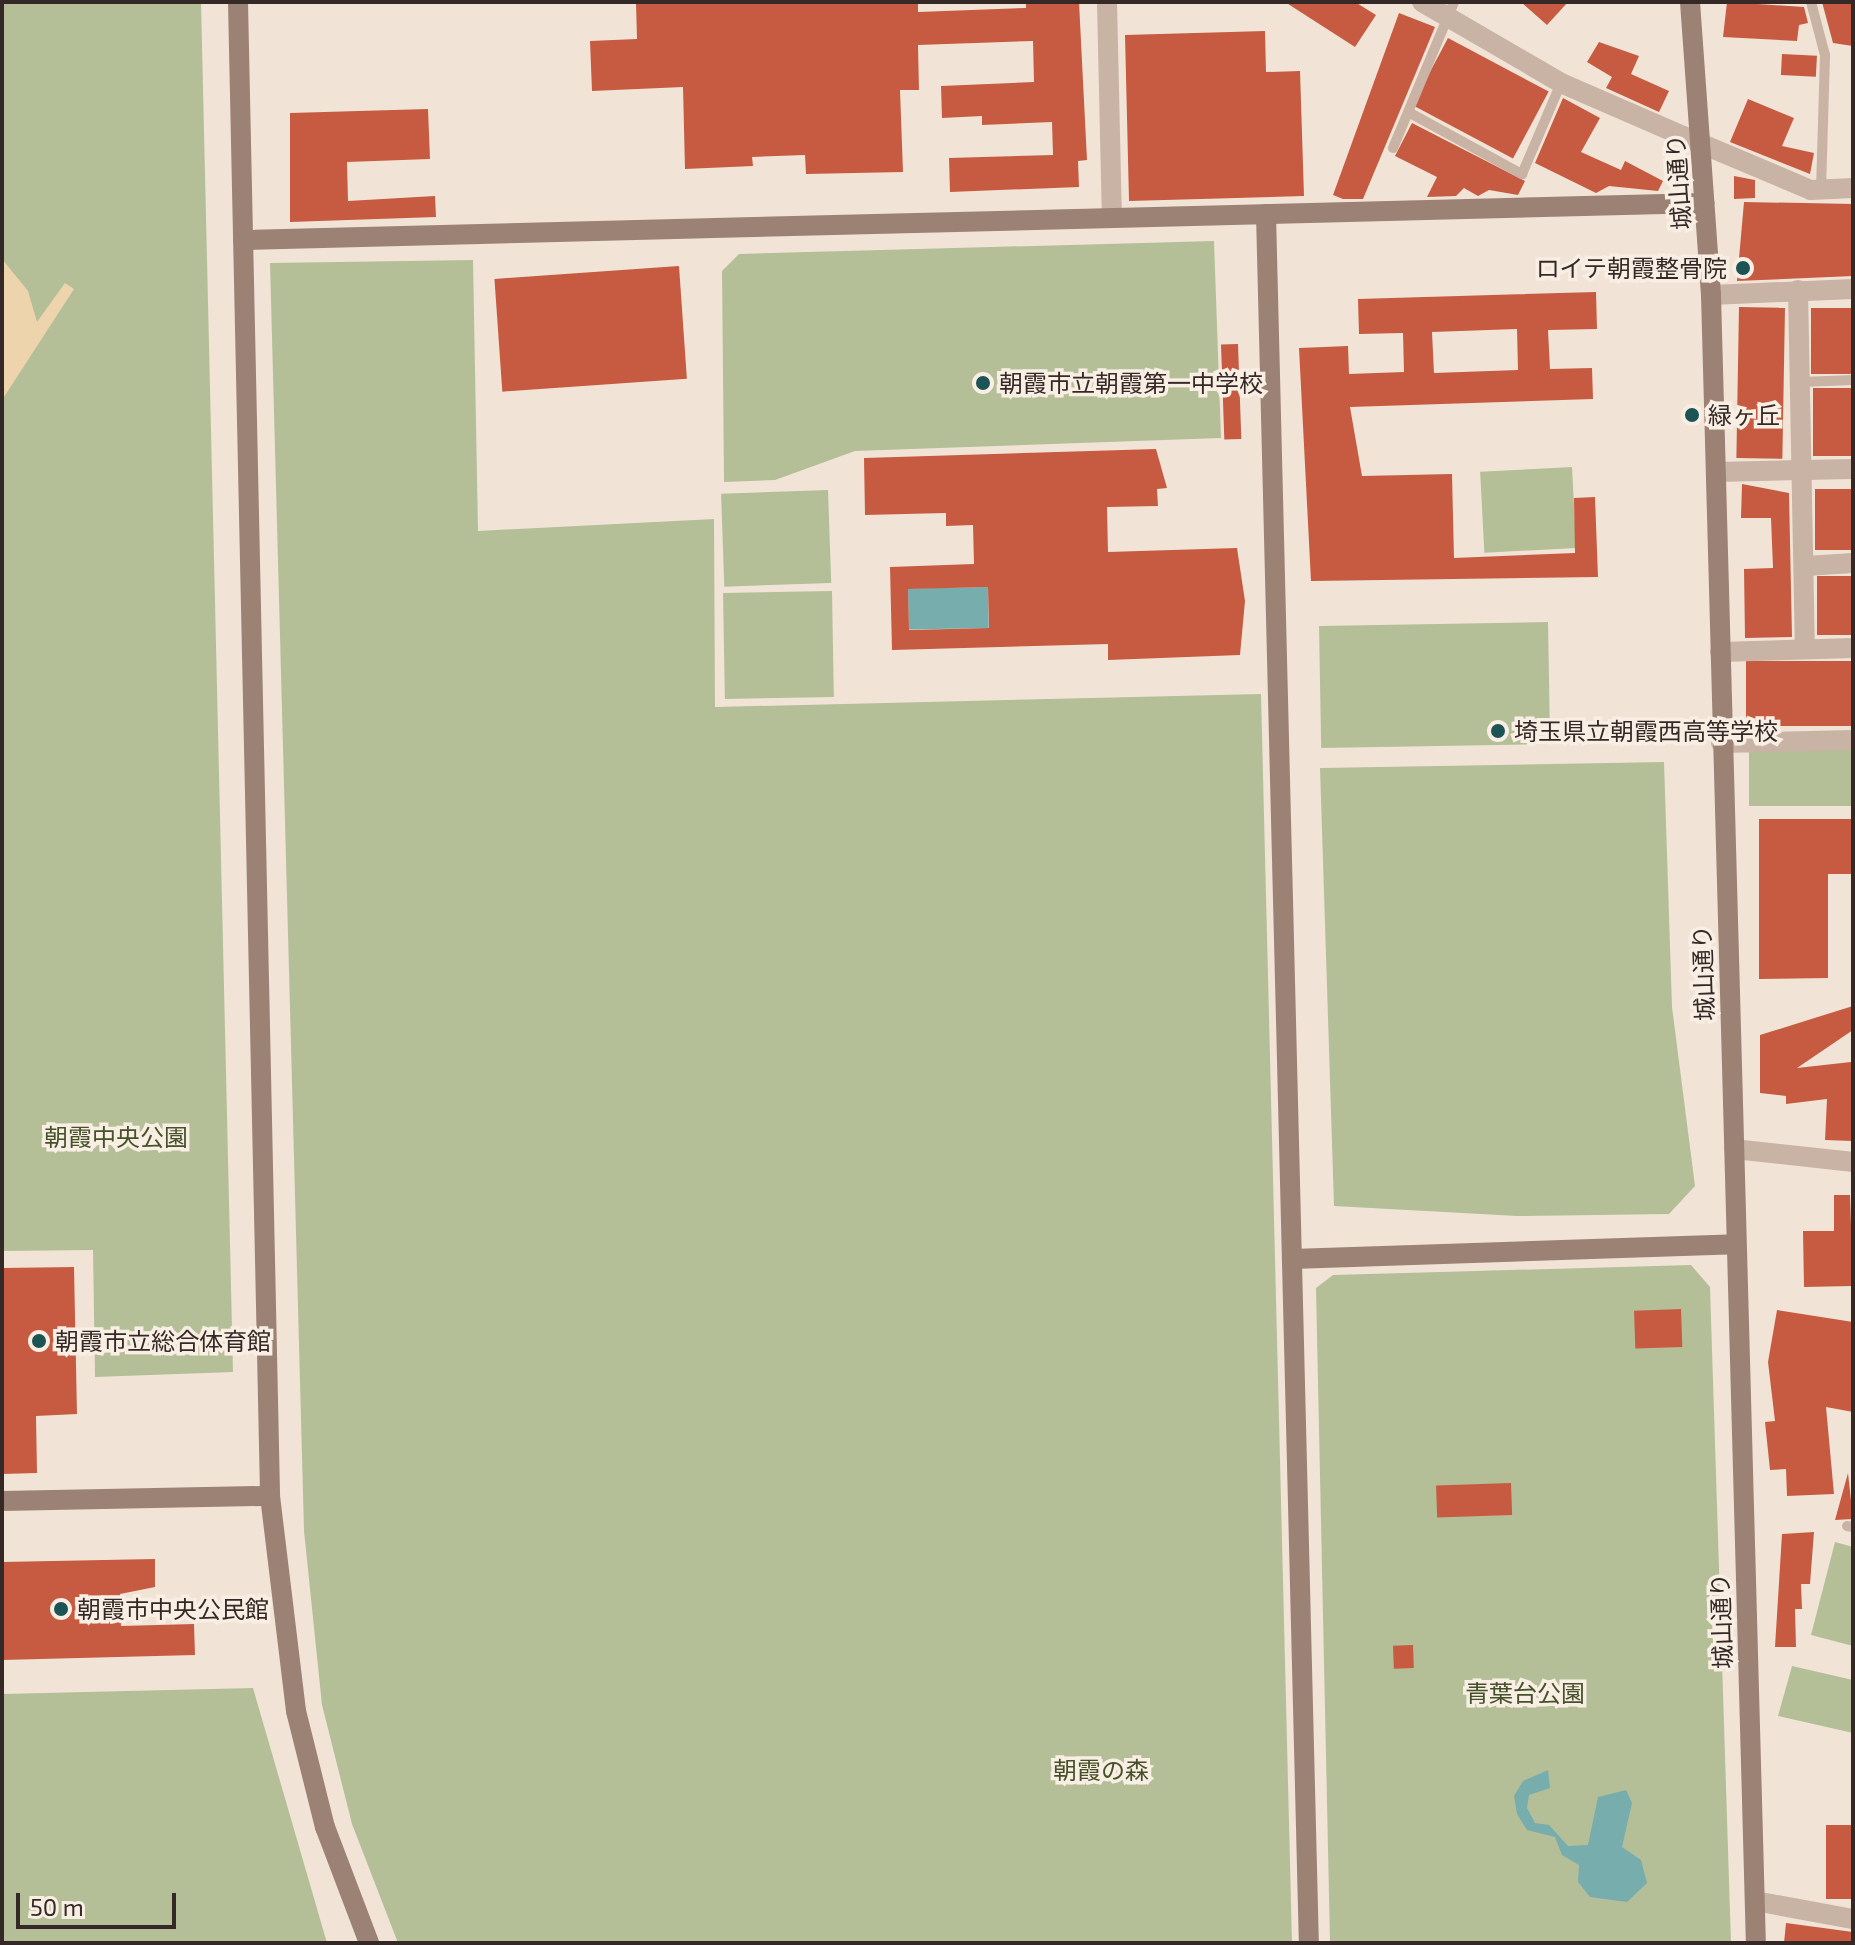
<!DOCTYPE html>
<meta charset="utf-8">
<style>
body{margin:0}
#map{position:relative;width:1855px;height:1945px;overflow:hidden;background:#f1e4d7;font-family:"Exo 2","Noto Sans JP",sans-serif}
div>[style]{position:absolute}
.green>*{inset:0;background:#b4bf98;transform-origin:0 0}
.sand>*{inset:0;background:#edd4ad}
.water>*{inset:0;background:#77adad;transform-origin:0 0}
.building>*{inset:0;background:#c65b41;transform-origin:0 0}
.lane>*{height:10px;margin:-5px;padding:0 5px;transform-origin:5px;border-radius:5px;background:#c8b3a4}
.street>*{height:20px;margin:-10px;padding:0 10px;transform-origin:10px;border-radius:10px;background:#c8b3a4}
.secondary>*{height:20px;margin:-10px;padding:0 10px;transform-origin:10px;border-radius:10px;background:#9c8275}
.dots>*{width:22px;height:22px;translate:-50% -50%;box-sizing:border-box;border:4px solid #f9eee3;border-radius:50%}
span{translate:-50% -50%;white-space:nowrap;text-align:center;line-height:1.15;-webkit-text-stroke:7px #f9eee3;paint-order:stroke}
.street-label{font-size:24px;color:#342926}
.poi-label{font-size:24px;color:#342926}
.right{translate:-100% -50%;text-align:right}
.left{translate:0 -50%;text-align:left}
.park-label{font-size:24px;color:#455229}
.frame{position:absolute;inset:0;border:4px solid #342926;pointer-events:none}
.scale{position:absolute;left:16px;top:1893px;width:160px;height:36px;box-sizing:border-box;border:4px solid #342926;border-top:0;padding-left:10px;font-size:24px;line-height:28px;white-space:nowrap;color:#342926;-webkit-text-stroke:6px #f9eee3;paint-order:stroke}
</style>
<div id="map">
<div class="green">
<div style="clip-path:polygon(2px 2px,201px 2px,233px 1372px,95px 1377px,93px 1250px,2px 1251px)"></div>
<div style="clip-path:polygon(1214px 241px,1221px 438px,855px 451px,775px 480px,724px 482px,722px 271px,739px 254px)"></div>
<div style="clip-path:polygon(473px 260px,478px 531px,714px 519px,715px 707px,1261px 694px,1292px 1943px,398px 1943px,352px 1824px,322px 1705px,304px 1531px,270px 263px)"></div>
<div style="left:1572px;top:467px;width:81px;height:92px;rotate:87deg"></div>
<div style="left:828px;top:490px;width:93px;height:107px;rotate:88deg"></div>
<div style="left:832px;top:591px;width:106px;height:109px;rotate:89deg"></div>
<div style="left:1548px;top:622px;width:122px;height:229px;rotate:89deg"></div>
<div style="left:1853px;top:748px;width:58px;height:104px;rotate:90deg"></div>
<div style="clip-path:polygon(1664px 762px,1672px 1007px,1695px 1186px,1669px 1214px,1517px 1216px,1334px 1206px,1320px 768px)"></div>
<div style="clip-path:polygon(1691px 1265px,1710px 1287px,1731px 1943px,1330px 1943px,1316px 1288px,1333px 1275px)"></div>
<div style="clip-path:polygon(1835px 1542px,1853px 1547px,1853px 1646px,1811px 1635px)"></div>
<div style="clip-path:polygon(1792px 1666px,1853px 1680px,1853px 1733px,1778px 1716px)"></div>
<div style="clip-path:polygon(253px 1688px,327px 1943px,2px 1943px,2px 1694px)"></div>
</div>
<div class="sand">
<div style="clip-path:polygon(2px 259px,28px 291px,37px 322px,65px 283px,74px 289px,2px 400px)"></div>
</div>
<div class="water">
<div style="left:988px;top:587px;width:41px;height:80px;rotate:89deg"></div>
<div style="clip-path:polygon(1548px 1770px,1550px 1788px,1529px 1795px,1527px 1808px,1535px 1823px,1549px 1825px,1568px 1846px,1588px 1845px,1598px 1797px,1626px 1790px,1632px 1803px,1622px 1847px,1641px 1860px,1647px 1883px,1627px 1902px,1590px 1897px,1578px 1882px,1579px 1865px,1562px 1855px,1555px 1837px,1527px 1830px,1517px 1814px,1514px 1796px,1523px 1781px)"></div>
</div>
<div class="building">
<div style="clip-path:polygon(1026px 2px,1079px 2px,1087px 160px,1078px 161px,1079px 187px,950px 192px,949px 158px,1053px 155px,1052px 122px,982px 125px,982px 116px,942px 118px,941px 86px,1034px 82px,1033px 41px,918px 45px,919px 90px,900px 90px,903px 172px,806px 174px,805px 155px,752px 157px,753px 166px,685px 169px,683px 87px,592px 91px,590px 41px,637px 39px,636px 3px,918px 4px,918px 12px,1026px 8px)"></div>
<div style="clip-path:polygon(1285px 2px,1355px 2px,1376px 15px,1355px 47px)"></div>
<div style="clip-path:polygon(1521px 2px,1568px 2px,1547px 25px)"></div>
<div style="clip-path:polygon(1727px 2px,1804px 7px,1808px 23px,1799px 25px,1797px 41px,1723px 37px)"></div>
<div style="clip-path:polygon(1822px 2px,1853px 2px,1853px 46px,1833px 43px)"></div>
<div style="clip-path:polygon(1399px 13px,1435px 27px,1363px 199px,1343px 199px,1333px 195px)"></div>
<div style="clip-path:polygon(1265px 31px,1266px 72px,1300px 71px,1304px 196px,1129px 201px,1125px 35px)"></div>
<div style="left:1448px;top:38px;width:114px;height:76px;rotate:28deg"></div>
<div style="clip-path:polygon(1599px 42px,1639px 56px,1631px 74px,1669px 91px,1659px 112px,1606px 88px,1612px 77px,1587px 62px)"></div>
<div style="left:1782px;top:54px;width:35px;height:21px;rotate:3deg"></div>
<div style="clip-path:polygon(1563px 98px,1600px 118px,1581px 152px,1621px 170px,1625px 161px,1663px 181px,1658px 191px,1609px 186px,1596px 193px,1535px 163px)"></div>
<div style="clip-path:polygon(1748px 99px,1794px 118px,1782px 146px,1814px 153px,1810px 174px,1730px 142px)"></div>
<div style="clip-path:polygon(428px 109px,430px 159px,347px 162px,348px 201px,435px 196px,436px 217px,290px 222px,290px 113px)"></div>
<div style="clip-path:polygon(1412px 123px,1525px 181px,1518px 195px,1489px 190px,1478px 196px,1464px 188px,1456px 196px,1427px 197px,1437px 177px,1395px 156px)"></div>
<div style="clip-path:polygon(1734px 176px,1755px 180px,1755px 198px,1734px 199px)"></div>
<div style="clip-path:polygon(1744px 202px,1853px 204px,1853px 276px,1737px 281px)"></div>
<div style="left:679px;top:266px;width:113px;height:185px;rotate:86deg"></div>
<div style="clip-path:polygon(evenodd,1596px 292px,1597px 329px,1548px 330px,1550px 369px,1592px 368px,1593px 399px,1350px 407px,1362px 476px,1452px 474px,1454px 558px,1575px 553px,1574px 498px,1595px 497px,1598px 577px,1311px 581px,1299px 348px,1348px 346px,1349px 374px,1404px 372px,1403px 333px,1359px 334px,1358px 299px,1596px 292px,1517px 329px,1518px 370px,1434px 373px,1432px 332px,1517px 329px)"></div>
<div style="left:1739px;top:307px;width:46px;height:151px;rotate:1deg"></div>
<div style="left:1811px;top:308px;width:41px;height:66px"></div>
<div style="left:1238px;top:344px;width:95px;height:17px;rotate:88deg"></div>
<div style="left:1853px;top:388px;width:68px;height:40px;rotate:90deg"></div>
<div style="clip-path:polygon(evenodd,1156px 449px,1167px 488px,1157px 489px,1158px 506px,1107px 507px,1108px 552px,1237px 548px,1245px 601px,1240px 655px,1108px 660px,1108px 644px,892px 650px,890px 567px,974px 564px,973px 525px,946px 526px,946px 513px,865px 515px,864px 458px,1156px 449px,988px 587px,989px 628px,909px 630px,908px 589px,988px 587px)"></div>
<div style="clip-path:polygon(1742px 484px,1789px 493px,1792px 637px,1745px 638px,1744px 569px,1773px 568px,1771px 518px,1741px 518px)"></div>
<div style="left:1853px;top:489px;width:61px;height:38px;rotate:90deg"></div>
<div style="left:1853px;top:576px;width:59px;height:36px;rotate:90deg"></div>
<div style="left:1853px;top:661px;width:65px;height:107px;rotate:90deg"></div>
<div style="clip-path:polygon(1759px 819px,1853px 819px,1853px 874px,1828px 874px,1828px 978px,1759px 979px)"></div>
<div style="clip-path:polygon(1853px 1006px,1853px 1030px,1797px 1068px,1851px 1062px,1853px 1141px,1825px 1140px,1827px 1099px,1786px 1104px,1786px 1096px,1760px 1093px,1760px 1035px)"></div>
<div style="clip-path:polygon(1834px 1195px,1850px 1195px,1853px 1286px,1804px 1287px,1803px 1231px,1834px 1231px)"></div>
<div style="clip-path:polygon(74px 1267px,77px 1414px,36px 1416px,37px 1473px,2px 1474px,2px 1268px)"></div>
<div style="left:1681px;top:1309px;width:38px;height:47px;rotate:88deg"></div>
<div style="clip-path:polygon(1777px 1310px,1853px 1322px,1853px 1412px,1826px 1407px,1834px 1494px,1787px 1496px,1786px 1469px,1770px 1470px,1765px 1422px,1775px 1421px,1768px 1362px)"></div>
<div style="clip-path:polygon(1848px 1473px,1853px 1519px,1835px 1520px)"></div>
<div style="left:1511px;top:1483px;width:32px;height:75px;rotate:88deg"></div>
<div style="clip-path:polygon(1814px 1532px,1810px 1584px,1801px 1584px,1802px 1609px,1795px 1609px,1796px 1647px,1775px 1647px,1782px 1534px)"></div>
<div style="clip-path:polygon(155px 1559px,155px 1587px,120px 1594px,121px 1626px,194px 1624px,195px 1655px,2px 1660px,2px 1562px)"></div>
<div style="left:1413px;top:1645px;width:23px;height:20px;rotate:88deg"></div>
<div style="left:1853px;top:1825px;width:74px;height:27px;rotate:90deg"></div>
<div style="clip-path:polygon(1786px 1923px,1853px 1932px,1853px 1943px,1784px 1943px)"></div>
</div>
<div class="lane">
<div style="left:1811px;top:2px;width:55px;rotate:75.2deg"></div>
<div style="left:1825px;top:55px;width:135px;rotate:91.7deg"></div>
<div style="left:1410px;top:113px;width:128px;rotate:28.6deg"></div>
<div style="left:1522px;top:174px;width:99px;rotate:-66.8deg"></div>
<div style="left:1393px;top:148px;width:158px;rotate:-67.3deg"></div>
<div style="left:1801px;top:382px;width:52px;rotate:-2.2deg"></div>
<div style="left:1847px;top:1526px;width:6px;rotate:9deg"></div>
</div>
<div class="street">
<div style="left:1107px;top:2px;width:215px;rotate:88.7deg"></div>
<div style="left:1422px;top:2px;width:161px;rotate:30.2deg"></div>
<div style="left:1561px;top:83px;width:133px;rotate:23.5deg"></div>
<div style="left:1683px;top:136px;width:139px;rotate:22.9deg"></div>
<div style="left:1811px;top:190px;width:42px;rotate:-2.7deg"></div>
<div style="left:1798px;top:290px;width:358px;rotate:88.9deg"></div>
<div style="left:1711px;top:295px;width:142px;rotate:-2.4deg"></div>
<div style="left:1716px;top:472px;width:137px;rotate:-1.3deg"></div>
<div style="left:1806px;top:566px;width:47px;rotate:-3.7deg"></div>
<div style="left:1720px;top:652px;width:133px;rotate:-1.7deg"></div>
<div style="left:1721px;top:743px;width:132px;rotate:-1.3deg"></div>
<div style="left:1734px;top:1149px;width:120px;rotate:6.2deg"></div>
<div style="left:1755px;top:1901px;width:100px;rotate:10.4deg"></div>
</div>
<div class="secondary">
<div style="left:238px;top:2px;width:1494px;rotate:88.77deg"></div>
<div style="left:270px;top:1496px;width:217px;rotate:83.1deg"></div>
<div style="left:296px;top:1711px;width:120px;rotate:76deg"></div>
<div style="left:325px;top:1827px;width:124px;rotate:69.2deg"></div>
<div style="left:1690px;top:2px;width:294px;rotate:85.9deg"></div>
<div style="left:1711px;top:295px;width:1649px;rotate:88.44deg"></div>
<div style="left:1266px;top:214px;width:1730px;rotate:88.58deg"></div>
<div style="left:243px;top:240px;width:1462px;rotate:-1.45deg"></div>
<div style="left:1292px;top:1259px;width:444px;rotate:-1.9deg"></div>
<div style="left:2px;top:1501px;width:268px;rotate:-1.1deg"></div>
</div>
<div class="dots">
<div style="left:1743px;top:268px;background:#1c5355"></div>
<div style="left:983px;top:383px;background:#1c5355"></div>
<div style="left:1692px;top:415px;background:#1c5355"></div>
<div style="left:1498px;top:731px;background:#1c5355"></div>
<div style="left:39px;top:1341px;background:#1c5355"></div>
<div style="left:61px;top:1609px;background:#1c5355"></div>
</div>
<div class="street-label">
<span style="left:1678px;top:182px;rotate:-94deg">城山通り</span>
<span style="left:1703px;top:973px;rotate:-92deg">城山通り</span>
<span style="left:1721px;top:1621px;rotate:-92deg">城山通り</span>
</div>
<div class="poi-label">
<span class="right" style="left:1727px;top:268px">ロイテ朝霞整骨院</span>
<span class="left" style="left:999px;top:383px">朝霞市立朝霞第一中学校</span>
<span class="left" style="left:1708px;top:415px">緑ヶ丘</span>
<span class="left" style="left:1514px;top:731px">埼玉県立朝霞西高等学校</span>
<span class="left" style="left:55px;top:1341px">朝霞市立総合体育館</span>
<span class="left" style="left:77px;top:1609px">朝霞市中央公民館</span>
</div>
<div class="park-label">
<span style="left:116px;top:1137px">朝霞中央公園</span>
<span style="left:1525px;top:1693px">青葉台公園</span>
<span style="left:1101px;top:1770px">朝霞の森</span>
</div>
<div class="frame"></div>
<div class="scale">50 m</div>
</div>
